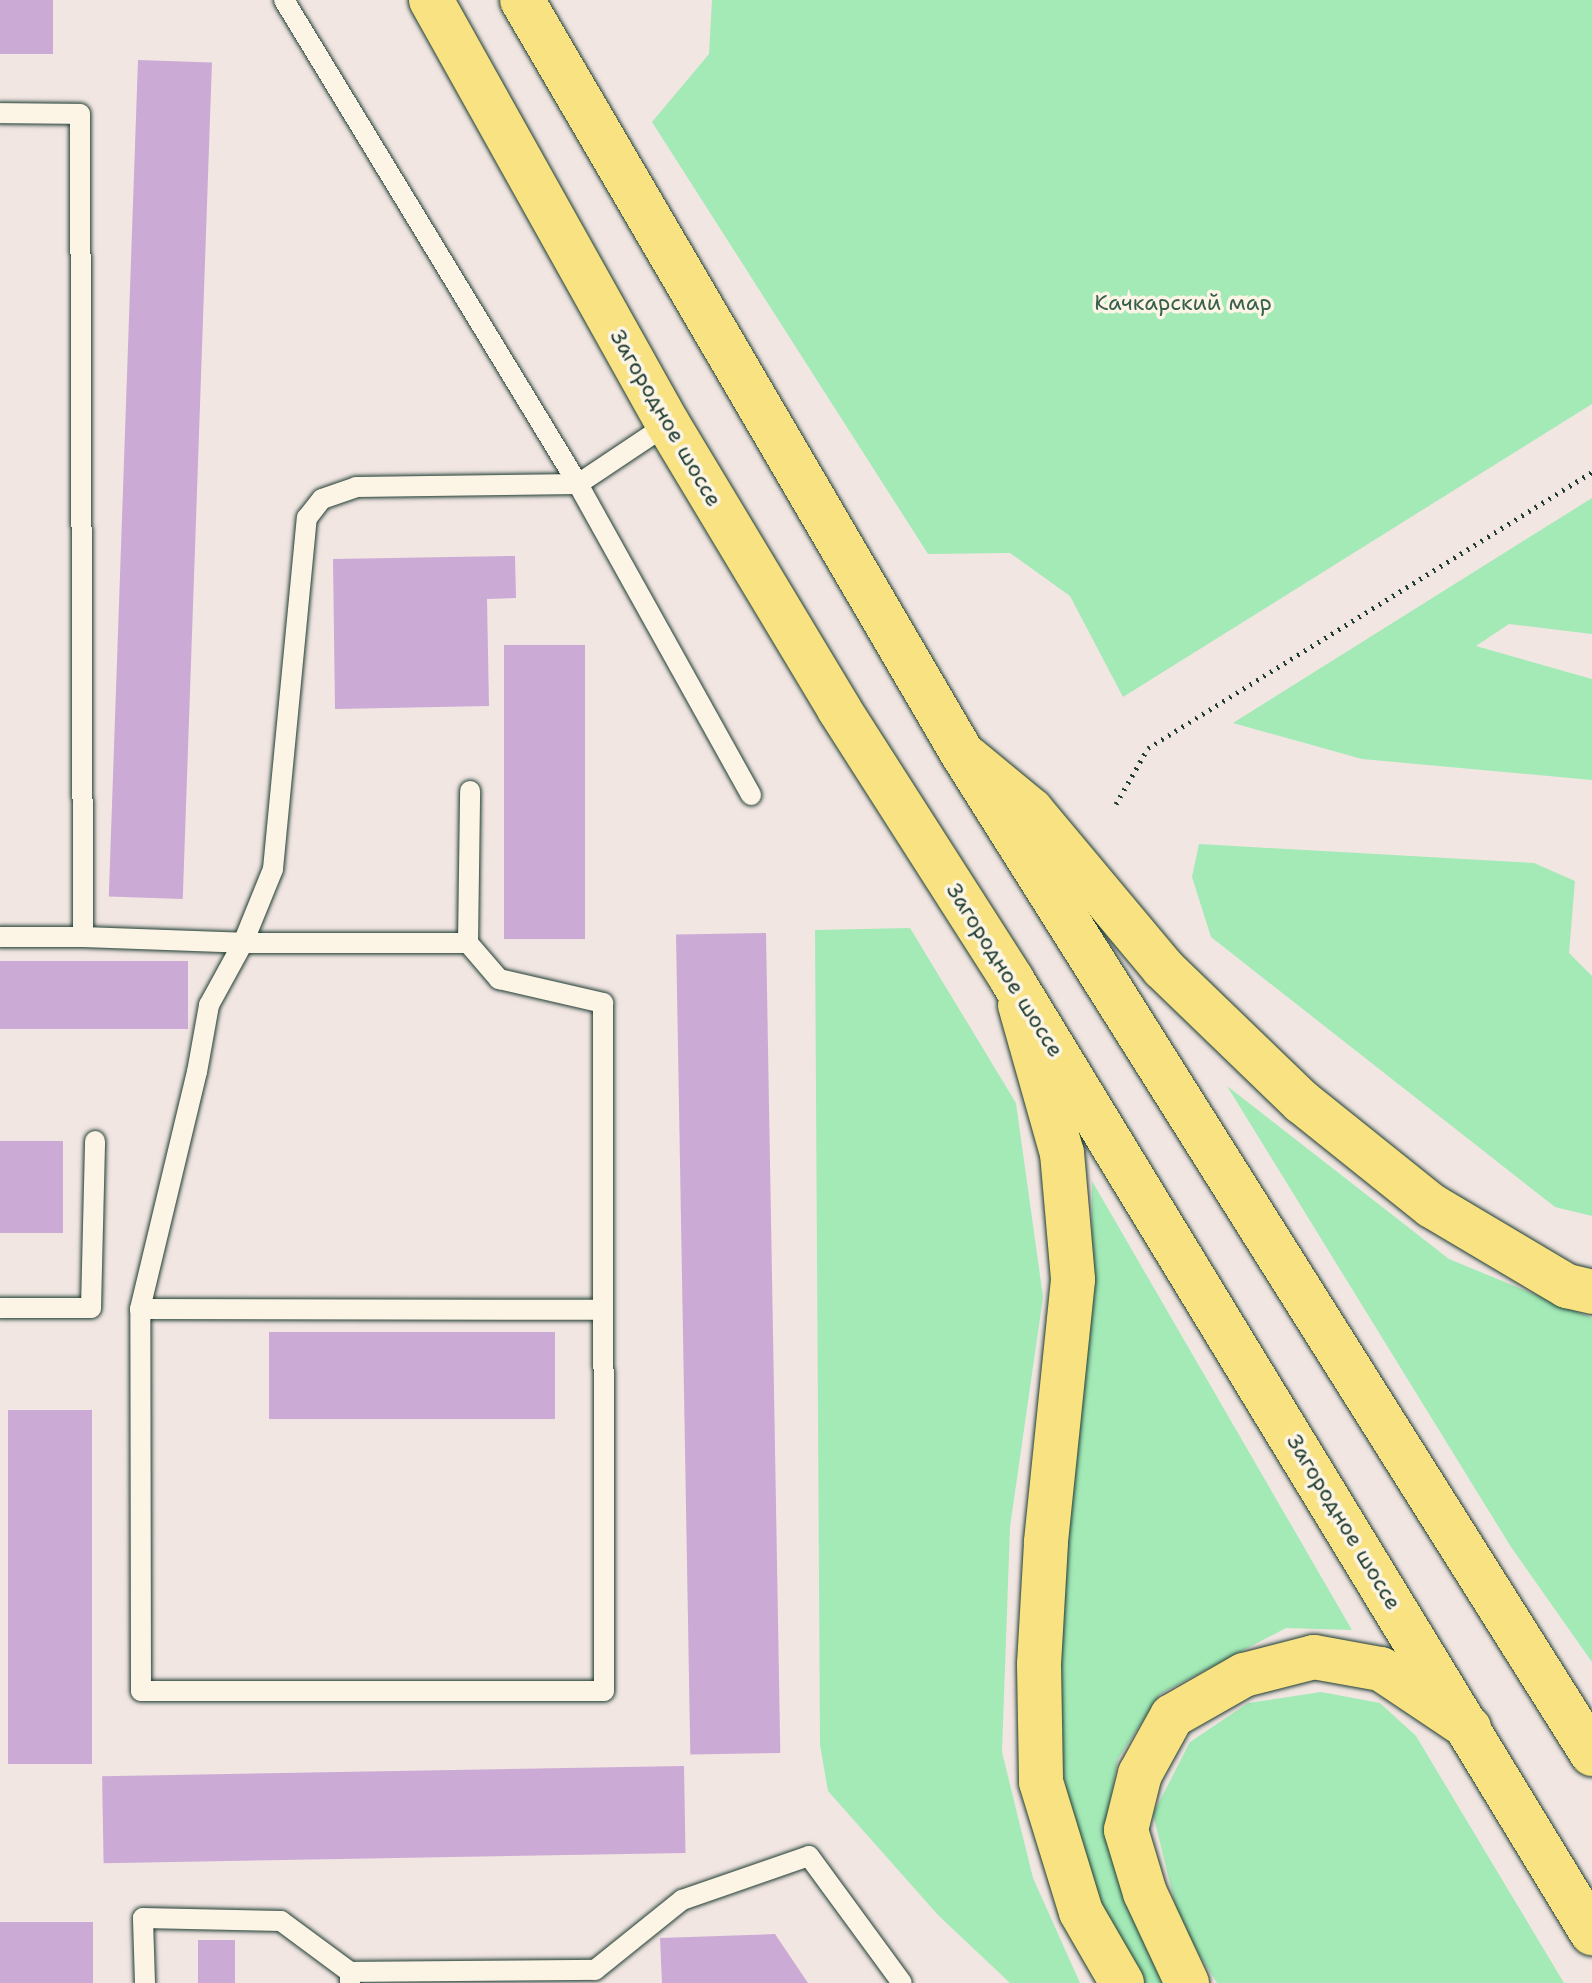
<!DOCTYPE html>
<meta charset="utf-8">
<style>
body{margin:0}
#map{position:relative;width:1592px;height:1983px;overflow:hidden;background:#f2e6e2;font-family:"Shantell Sans",sans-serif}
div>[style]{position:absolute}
.green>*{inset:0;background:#a3eab7}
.building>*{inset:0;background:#cbaad5;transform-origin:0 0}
.path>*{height:5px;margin-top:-2.5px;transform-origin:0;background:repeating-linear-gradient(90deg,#1f3d34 0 2px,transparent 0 8px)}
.roads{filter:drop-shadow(0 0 2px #1f3d34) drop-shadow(0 0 2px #1f3d34)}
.service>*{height:20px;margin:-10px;padding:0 10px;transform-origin:10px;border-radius:10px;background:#fcf5e5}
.primary>*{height:44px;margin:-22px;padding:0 22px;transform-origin:22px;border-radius:22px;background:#f8e281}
.trunk>*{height:44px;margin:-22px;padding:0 22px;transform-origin:22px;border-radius:22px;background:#f8e281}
span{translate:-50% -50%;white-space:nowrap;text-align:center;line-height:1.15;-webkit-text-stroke:7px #fcf5e5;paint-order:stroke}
.park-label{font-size:22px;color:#39604e}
.street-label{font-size:22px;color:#1f3d34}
</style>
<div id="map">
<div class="green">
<div style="clip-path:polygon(712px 0,1592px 0,1592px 404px,1123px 697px,1070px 596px,1010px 553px,928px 554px,652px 122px,709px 54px)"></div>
<div style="clip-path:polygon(1592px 498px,1592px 634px,1509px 624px,1476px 646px,1592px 679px,1592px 780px,1362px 759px,1233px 723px)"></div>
<div style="clip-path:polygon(1199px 844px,1534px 863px,1575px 881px,1569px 953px,1592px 976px,1592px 1216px,1555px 1207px,1211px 937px,1192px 877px)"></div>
<div style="clip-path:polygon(910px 928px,1016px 1103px,1043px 1297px,1010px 1527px,1002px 1752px,1033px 1878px,1080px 1983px,1010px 1983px,938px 1915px,828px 1791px,820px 1745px,815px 930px)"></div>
<div style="clip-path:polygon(1227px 1086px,1449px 1259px,1592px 1318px,1592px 1662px,1511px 1547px)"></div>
<div style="clip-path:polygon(1092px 1181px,1352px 1630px,1286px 1628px,1160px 1694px,1118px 1759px,1104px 1832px,1126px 1906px,1169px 1983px,1139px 1983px,1079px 1861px,1058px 1742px,1060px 1572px,1091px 1316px)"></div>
<div style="clip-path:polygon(1321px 1692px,1380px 1703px,1416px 1736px,1564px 1983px,1217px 1983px,1180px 1924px,1153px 1814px,1190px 1742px,1248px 1703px)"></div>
</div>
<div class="building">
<div style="left:0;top:0;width:53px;height:54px"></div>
<div style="left:138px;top:60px;width:74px;height:837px;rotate:2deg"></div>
<div style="clip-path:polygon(515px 556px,516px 598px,487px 599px,489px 706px,335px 709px,333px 559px)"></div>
<div style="left:504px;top:645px;width:81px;height:294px"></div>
<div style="left:766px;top:933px;width:820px;height:90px;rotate:89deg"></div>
<div style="left:0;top:961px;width:188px;height:68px"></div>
<div style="left:0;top:1141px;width:63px;height:92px"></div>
<div style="left:269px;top:1332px;width:286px;height:87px"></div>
<div style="left:8px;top:1410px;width:84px;height:354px"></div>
<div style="left:684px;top:1766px;width:87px;height:582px;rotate:89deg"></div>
<div style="left:0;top:1922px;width:93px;height:61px"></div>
<div style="clip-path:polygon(775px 1934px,808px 1983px,662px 1983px,660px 1938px)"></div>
<div style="left:198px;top:1940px;width:37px;height:43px"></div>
</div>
<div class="path">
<div style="left:1116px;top:804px;width:64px;rotate:-60.3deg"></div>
<div style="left:1148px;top:748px;width:523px;rotate:-31.87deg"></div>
</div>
<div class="roads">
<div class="service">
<div style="left:284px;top:0;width:566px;rotate:58.72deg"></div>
<div style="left:578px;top:484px;width:356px;rotate:60.9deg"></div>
<div style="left:0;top:113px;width:80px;rotate:0.7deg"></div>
<div style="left:80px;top:114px;width:823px;rotate:89.79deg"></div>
<div style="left:83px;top:937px;width:83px;rotate:180deg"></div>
<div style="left:83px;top:937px;width:160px;rotate:2.1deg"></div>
<div style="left:243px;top:943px;width:225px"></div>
<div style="left:468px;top:943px;width:152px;rotate:-89.2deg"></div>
<div style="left:468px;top:943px;width:48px;rotate:49.3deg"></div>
<div style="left:499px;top:979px;width:107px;rotate:13deg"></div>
<div style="left:603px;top:1003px;width:688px;rotate:89.92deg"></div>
<div style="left:604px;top:1691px;width:463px;rotate:180deg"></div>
<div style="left:141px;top:1691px;width:382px;rotate:-90.1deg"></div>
<div style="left:140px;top:1309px;width:244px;rotate:-76.5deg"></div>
<div style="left:197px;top:1072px;width:68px;rotate:-79.8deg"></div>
<div style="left:209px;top:1005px;width:71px;rotate:-61.3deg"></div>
<div style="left:243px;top:943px;width:80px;rotate:-67.9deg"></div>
<div style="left:273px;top:869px;width:353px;rotate:-84.5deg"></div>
<div style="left:307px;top:518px;width:24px;rotate:-52deg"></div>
<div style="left:322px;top:499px;width:36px;rotate:-19deg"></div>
<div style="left:356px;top:487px;width:222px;rotate:-0.8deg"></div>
<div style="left:578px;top:484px;width:108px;rotate:-33.7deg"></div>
<div style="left:0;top:1308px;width:91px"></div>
<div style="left:91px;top:1308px;width:167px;rotate:-88.6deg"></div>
<div style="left:140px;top:1309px;width:463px;rotate:0.1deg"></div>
<div style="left:145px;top:1983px;width:65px;rotate:-91.8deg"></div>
<div style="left:143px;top:1918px;width:138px;rotate:1.2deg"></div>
<div style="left:281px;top:1921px;width:86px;rotate:36.5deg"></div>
<div style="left:350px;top:1983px;width:11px;rotate:-90deg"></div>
<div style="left:350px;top:1972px;width:245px;rotate:-0.5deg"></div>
<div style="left:595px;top:1970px;width:112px;rotate:-38.8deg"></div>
<div style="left:682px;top:1900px;width:134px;rotate:-19.1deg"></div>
<div style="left:809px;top:1856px;width:157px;rotate:53.8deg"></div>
</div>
<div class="primary">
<div style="left:968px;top:758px;width:82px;rotate:39.5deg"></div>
<div style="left:1031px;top:810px;width:206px;rotate:50.1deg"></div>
<div style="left:1163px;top:968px;width:193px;rotate:44deg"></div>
<div style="left:1302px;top:1102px;width:166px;rotate:38.7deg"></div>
<div style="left:1432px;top:1206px;width:157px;rotate:30.7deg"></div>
<div style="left:1567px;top:1286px;width:26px;rotate:13deg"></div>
<div style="left:1020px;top:1005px;width:154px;rotate:74.2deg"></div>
<div style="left:1062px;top:1153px;width:127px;rotate:85deg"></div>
<div style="left:1073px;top:1280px;width:264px;rotate:95.9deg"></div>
<div style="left:1046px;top:1543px;width:121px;rotate:93.3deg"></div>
<div style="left:1039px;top:1664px;width:118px;rotate:89deg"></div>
<div style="left:1041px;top:1782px;width:136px;rotate:72.9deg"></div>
<div style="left:1081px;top:1912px;width:82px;rotate:60deg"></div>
<div style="left:1187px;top:1983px;width:99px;rotate:-115deg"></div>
<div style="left:1145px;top:1893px;width:66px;rotate:-106.8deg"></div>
<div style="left:1126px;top:1830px;width:58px;rotate:-76deg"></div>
<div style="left:1140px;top:1774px;width:66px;rotate:-61.1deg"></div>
<div style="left:1172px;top:1716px;width:83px;rotate:-29.7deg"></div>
<div style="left:1244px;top:1675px;width:72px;rotate:-14.4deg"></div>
<div style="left:1314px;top:1657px;width:68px;rotate:10.2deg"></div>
<div style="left:1381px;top:1669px;width:106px;rotate:33.8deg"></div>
</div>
<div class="trunk">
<div style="left:431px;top:0;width:486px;rotate:60.8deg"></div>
<div style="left:668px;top:424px;width:332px;rotate:59deg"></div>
<div style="left:839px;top:709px;width:322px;rotate:57.4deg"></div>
<div style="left:1012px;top:980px;width:1116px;rotate:58.68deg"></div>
<div style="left:522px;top:0;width:872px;rotate:59.7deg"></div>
<div style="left:962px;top:753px;width:1183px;rotate:57.81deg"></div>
</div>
</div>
<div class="park-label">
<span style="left:1183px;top:303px">Качкарский мар</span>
</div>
<div class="street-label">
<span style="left:666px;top:418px;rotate:60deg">Загородное шоссе</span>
<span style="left:1005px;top:970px;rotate:58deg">Загородное шоссе</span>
<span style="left:1344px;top:1522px;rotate:59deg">Загородное шоссе</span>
</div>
</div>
